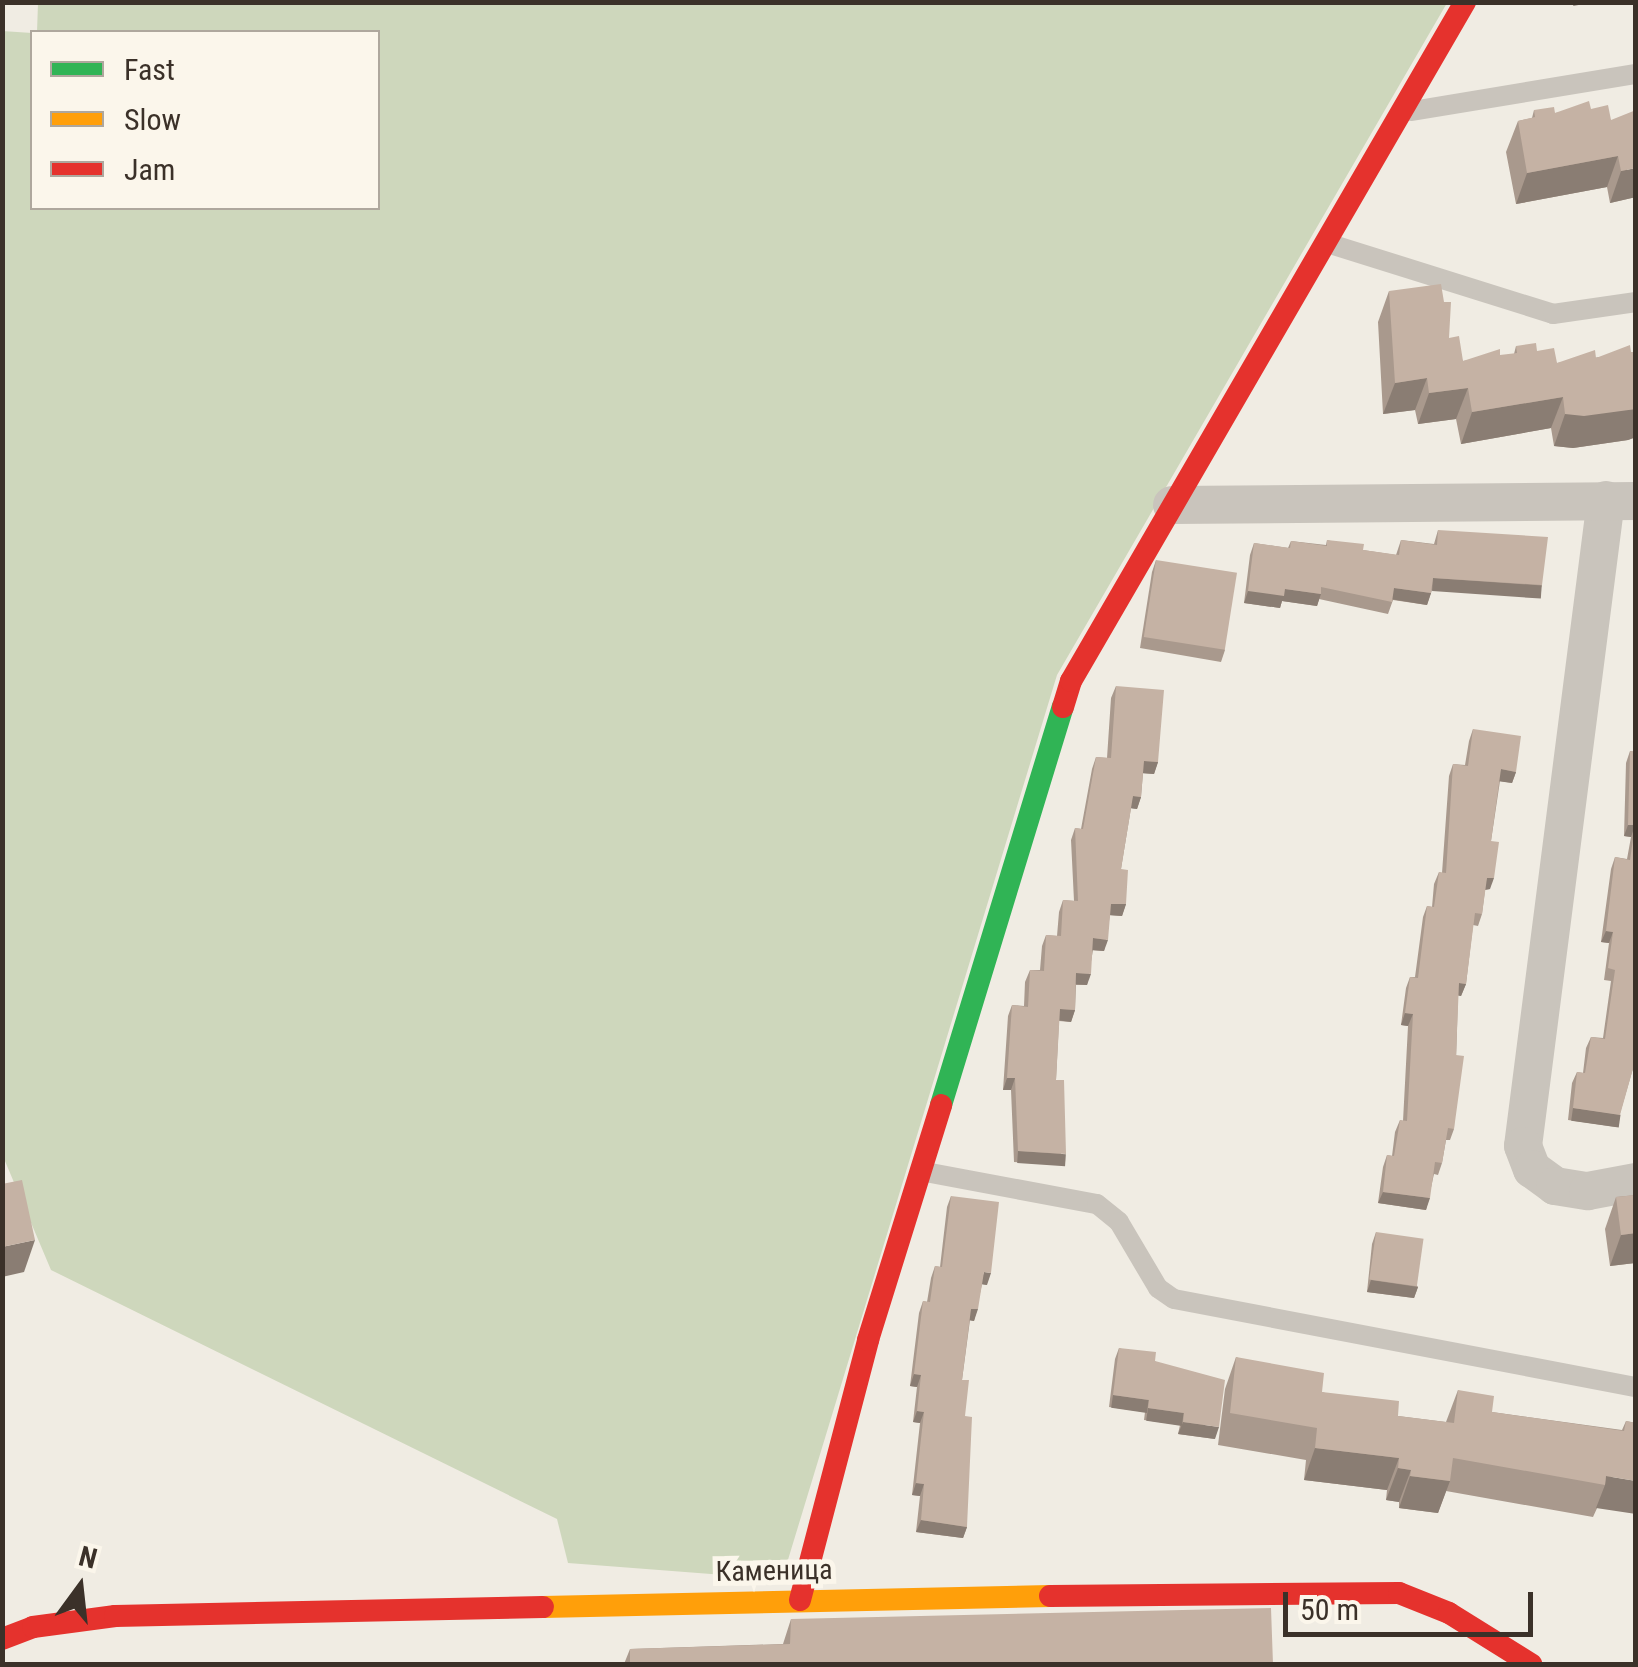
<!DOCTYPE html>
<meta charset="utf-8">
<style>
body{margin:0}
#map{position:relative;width:1638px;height:1667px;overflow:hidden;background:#f0ece3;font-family:"Roboto Condensed",sans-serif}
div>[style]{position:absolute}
.green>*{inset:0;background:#ced7bc}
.lane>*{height:20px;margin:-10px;padding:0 10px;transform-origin:10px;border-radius:10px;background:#c9c4bc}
.street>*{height:38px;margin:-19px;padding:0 19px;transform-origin:19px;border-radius:19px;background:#c9c4bc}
.fast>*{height:22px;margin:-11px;padding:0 11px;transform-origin:11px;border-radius:11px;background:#30b455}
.slow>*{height:22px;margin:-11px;padding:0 11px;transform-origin:11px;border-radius:11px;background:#ff9f0a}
.jam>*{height:22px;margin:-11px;padding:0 11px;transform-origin:11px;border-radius:11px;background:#e5322d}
.wall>*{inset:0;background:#a9998d}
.shaded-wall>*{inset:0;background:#8a7d73;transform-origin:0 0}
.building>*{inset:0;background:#c5b2a4;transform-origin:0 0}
span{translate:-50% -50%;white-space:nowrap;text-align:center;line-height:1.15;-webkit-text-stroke:10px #fbf6eb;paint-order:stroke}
.street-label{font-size:28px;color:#3b3129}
.frame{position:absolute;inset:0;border:5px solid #3b3129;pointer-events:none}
.legend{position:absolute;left:30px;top:30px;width:350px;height:180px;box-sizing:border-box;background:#fbf6eb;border:2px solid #aea79d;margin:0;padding:12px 18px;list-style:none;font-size:30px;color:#3b3129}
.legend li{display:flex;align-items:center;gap:20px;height:50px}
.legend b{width:50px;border:2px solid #aea79d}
.north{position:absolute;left:30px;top:1537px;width:100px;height:100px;-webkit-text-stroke:8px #fbf6eb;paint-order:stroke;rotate:15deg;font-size:28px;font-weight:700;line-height:40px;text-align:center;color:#3b3129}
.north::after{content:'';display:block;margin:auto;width:35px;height:45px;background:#3b3129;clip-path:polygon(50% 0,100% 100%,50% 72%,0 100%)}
.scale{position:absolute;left:1283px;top:1592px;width:250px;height:45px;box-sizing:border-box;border:5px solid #3b3129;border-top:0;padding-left:12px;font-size:30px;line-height:35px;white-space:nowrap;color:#3b3129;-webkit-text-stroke:8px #fbf6eb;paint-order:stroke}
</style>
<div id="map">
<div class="green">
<div style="clip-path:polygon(38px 3px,1447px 3px,1057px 675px,787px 1563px,770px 1573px,750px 1577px,568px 1563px,557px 1519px,51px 1270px,2px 1154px,2px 31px,32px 33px,32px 208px,378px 208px,378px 32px,37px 32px)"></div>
</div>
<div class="lane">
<div style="left:1412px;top:111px;width:227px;rotate:-9.4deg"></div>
<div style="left:1327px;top:243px;width:237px;rotate:17.4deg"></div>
<div style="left:1553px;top:314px;width:84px;rotate:-8.2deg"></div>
<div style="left:920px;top:1171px;width:180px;rotate:10.6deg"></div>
<div style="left:1097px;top:1204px;width:28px;rotate:39deg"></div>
<div style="left:1119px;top:1222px;width:77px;rotate:59.4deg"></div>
<div style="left:1158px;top:1288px;width:19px;rotate:35deg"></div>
<div style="left:1174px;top:1299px;width:470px;rotate:10.8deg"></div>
</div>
<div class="street">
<div style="left:1606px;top:500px;width:651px;rotate:97.32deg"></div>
<div style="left:1523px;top:1146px;width:25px;rotate:69deg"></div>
<div style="left:1532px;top:1169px;width:29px;rotate:36deg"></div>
<div style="left:1555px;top:1186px;width:33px;rotate:9deg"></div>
<div style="left:1588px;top:1191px;width:49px;rotate:-10.6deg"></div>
<div style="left:1172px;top:505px;width:464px;rotate:-0.5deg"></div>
</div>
<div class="fast">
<div style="left:941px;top:1105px;width:416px;rotate:-73deg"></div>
</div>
<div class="slow">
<div style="left:543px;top:1607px;width:507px;rotate:-1.24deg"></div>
</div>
<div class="jam">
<div style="left:1063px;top:707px;width:27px;rotate:-73deg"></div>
<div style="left:1071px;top:681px;width:785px;rotate:-59.87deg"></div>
<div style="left:1050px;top:1596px;width:349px;rotate:-0.5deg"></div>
<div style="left:1399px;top:1593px;width:54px;rotate:21.8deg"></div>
<div style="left:1449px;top:1613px;width:97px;rotate:31.9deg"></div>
<div style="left:800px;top:1600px;width:269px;rotate:-75.3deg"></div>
<div style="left:868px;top:1340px;width:246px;rotate:-72.7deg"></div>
<div style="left:2px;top:1639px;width:33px;rotate:-21deg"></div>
<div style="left:33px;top:1627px;width:83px;rotate:-7.6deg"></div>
<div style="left:115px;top:1616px;width:428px;rotate:-1.2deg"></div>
</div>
<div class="wall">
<div style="clip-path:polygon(1591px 109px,1611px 120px,1636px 197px,1610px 203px,1607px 187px,1516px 204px,1506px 152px,1518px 121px,1532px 118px,1534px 110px,1555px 113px)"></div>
<div style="clip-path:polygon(1389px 291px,1449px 338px,1463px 361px,1514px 354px,1516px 346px,1537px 351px,1557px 363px,1636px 352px,1636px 437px,1628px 440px,1573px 448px,1554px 446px,1551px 428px,1461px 444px,1456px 419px,1418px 424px,1415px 410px,1383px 414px,1378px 322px)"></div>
<div style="clip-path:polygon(1438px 530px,1542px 585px,1538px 596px,1432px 590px,1427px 605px,1393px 600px,1388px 614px,1319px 599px,1317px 606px,1282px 601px,1280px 608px,1244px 603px,1250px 555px,1254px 543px,1288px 548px,1291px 541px,1326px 545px,1327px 540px,1363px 550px,1396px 555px,1401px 540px,1434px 544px)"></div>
<div style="clip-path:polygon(1156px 560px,1225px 650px,1221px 662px,1140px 648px,1152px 572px)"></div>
<div style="clip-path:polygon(1116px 686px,1158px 762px,1154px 774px,1143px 773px,1141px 797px,1137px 809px,1131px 808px,1121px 869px,1126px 904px,1122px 916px,1110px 915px,1104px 951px,1093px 950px,1087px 985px,1076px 985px,1075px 1010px,1071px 1022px,1059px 1021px,1056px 1080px,1062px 1165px,1014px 1162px,1011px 1090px,1003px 1090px,1008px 1016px,1012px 1005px,1024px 1006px,1025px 982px,1030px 970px,1040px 970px,1042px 946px,1046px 935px,1057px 936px,1059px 912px,1063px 900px,1074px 901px,1071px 840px,1075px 828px,1081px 829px,1092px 769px,1096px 757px,1107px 758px,1111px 698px)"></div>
<div style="clip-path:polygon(1473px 729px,1516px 772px,1512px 783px,1500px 781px,1491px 841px,1490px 889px,1485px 890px,1482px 914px,1478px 926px,1473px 925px,1466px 984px,1461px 996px,1458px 995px,1454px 1129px,1450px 1140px,1446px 1140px,1442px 1163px,1438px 1175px,1434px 1174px,1426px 1210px,1378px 1203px,1383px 1167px,1387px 1155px,1392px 1156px,1395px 1132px,1400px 1120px,1403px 1121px,1408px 1026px,1401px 1025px,1406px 988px,1410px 977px,1415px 977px,1423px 917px,1427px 906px,1432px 907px,1434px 884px,1439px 872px,1442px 873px,1449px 776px,1453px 764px,1465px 765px,1469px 741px)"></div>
<div style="clip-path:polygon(1630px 751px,1636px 752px,1636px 1058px,1616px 1127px,1568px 1120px,1572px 1083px,1577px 1072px,1583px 1073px,1586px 1048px,1591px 1037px,1603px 1038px,1611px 981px,1604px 980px,1609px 943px,1601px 942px,1611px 869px,1615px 857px,1627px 859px,1631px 837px,1624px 836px,1626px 763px)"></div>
<div style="clip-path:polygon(1636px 1195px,1636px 1270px,1635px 1263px,1610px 1266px,1605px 1229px,1616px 1197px)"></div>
<div style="clip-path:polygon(951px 1196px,987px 1285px,982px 1284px,974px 1321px,970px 1320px,962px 1380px,965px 1416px,967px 1527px,963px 1538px,916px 1532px,920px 1496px,912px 1495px,920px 1423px,913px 1422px,917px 1387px,910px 1386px,919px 1313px,923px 1301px,927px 1302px,931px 1278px,935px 1266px,940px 1267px,947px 1207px)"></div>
<div style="clip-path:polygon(1376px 1232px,1418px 1287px,1414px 1298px,1367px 1292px,1372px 1244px)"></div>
<div style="clip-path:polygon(1119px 1348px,1155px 1361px,1215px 1439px,1178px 1434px,1180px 1425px,1144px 1420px,1145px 1412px,1109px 1407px,1115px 1359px)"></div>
<div style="clip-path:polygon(1236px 1357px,1322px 1392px,1398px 1416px,1446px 1422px,1458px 1390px,1492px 1412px,1622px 1430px,1626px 1421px,1636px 1423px,1593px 1517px,1446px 1491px,1438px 1513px,1399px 1508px,1399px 1502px,1386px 1500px,1387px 1490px,1304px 1480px,1306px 1460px,1218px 1445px,1225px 1389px)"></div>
<div style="clip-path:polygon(791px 1619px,1273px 1664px,624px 1664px,630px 1649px,783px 1644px)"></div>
</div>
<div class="shaded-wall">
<div style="clip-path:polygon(1575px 2px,1595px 2px,1573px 6px)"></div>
<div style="clip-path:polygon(1618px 156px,1607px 187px,1516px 204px,1527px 173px)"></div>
<div style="clip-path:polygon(1636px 168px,1636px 197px,1610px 203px,1621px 171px)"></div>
<div style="clip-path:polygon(1427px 378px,1415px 410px,1383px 414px,1395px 383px)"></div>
<div style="clip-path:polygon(1468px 388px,1456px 419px,1418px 424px,1429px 393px)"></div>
<div style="clip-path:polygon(1563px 397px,1551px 428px,1461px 444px,1472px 412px)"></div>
<div style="clip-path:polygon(1636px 409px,1636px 437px,1628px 440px,1573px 448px,1554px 446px,1565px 414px)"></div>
<div style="left:1433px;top:578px;width:109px;height:13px;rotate:4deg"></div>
<div style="clip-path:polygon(1394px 588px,1431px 593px,1427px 605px,1390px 599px)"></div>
<div style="clip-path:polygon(1285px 589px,1321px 594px,1317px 606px,1282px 601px,1280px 608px,1244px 603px,1248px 591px)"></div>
<div style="clip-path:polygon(1144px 761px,1158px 762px,1154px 774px,1139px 773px)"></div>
<div style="clip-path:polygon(1501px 769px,1516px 772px,1512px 783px,1497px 781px)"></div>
<div style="clip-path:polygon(1133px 796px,1141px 797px,1137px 809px,1129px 808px)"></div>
<div style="clip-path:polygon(1628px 825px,1635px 825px,1631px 837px,1624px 836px)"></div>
<div style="clip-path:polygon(1487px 878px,1494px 878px,1490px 889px,1483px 890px)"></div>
<div style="clip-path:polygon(1111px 904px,1126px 904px,1122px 916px,1107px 915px)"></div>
<div style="clip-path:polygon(1606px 931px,1613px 932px,1609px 943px,1601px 942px)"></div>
<div style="clip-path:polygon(1093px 938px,1108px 940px,1104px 951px,1089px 950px)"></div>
<div style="clip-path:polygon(1076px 973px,1091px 974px,1087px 985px,1072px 984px)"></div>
<div style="clip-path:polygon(1459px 983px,1466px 984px,1461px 996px,1454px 995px)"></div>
<div style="clip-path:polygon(1060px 1009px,1075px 1010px,1071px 1022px,1056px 1020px)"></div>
<div style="clip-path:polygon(1405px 1013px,1413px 1014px,1408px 1026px,1401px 1025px)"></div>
<div style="clip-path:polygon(1007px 1078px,1015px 1078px,1011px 1090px,1003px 1090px)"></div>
<div style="left:1573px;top:1108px;width:48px;height:13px;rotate:8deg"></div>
<div style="left:1018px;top:1151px;width:48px;height:12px;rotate:4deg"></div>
<div style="clip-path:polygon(1383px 1192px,1430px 1198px,1426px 1210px,1378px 1203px)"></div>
<div style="clip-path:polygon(1636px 1233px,1635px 1263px,1610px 1266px,1621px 1235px)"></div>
<div style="clip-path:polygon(35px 1240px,24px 1272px,2px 1277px,2px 1247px)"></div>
<div style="clip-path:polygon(984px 1272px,991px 1273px,987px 1285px,980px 1284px)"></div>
<div style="clip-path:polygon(1371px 1280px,1418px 1287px,1414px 1298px,1367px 1292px)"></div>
<div style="clip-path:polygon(971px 1309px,978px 1309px,974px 1321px,967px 1320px)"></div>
<div style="clip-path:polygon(914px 1374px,921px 1375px,917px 1387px,910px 1386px)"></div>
<div style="left:1113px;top:1395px;width:36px;height:13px;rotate:8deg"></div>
<div style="left:1148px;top:1408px;width:36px;height:13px;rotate:8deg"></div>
<div style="clip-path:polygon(917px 1411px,924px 1412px,920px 1423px,913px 1422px)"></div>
<div style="clip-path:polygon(1183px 1422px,1219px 1427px,1215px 1439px,1178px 1434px)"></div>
<div style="clip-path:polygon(1315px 1448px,1399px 1458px,1387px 1490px,1304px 1480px)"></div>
<div style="clip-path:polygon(1398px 1468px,1411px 1470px,1399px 1502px,1386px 1500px)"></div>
<div style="clip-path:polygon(1410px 1476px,1450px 1481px,1438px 1513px,1399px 1508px)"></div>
<div style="clip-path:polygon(1606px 1476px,1636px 1481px,1636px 1514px,1596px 1508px,1605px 1485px)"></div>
<div style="clip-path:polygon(916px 1483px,924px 1484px,920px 1496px,912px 1495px)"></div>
<div style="clip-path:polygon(921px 1520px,967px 1527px,963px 1538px,916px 1532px)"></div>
</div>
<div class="building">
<div style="clip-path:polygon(1589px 101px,1591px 109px,1608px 105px,1611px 120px,1636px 110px,1636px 168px,1621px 171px,1618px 156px,1527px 173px,1518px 121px,1535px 117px,1534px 110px,1554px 107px,1555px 113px)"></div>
<div style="clip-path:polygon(1441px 284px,1444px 302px,1451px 302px,1449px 338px,1459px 336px,1463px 361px,1500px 349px,1500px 355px,1517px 353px,1516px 346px,1536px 343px,1537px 351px,1554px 348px,1557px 363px,1595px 350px,1596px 358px,1630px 345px,1631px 352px,1636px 352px,1636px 409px,1584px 416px,1565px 414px,1563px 397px,1472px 412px,1468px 388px,1429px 393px,1427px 378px,1395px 383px,1389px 291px)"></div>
<div style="clip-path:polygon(1438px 530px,1548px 537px,1542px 585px,1433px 578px,1431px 593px,1394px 588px,1392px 602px,1321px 587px,1321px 594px,1285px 589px,1284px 596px,1248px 591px,1254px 543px,1290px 548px,1291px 541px,1327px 546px,1327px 540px,1364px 544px,1363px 550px,1399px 555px,1401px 540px,1437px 545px)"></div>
<div style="left:1156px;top:560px;width:82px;height:78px;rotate:9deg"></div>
<div style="clip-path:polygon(1116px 686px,1164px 690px,1158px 762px,1144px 761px,1141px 797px,1133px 796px,1121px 869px,1128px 870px,1126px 904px,1111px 904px,1108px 940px,1093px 938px,1091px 974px,1076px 973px,1075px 1010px,1060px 1009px,1056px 1080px,1064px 1080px,1066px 1154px,1018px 1151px,1015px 1078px,1007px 1078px,1012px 1005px,1028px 1007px,1030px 970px,1044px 971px,1046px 935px,1061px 936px,1063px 900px,1078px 901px,1075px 828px,1083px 829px,1096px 757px,1111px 758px)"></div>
<div style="clip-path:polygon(1473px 729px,1521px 736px,1516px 772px,1501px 769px,1491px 841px,1499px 842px,1494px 878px,1487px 878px,1482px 914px,1475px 913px,1466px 984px,1459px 983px,1456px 1055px,1464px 1056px,1454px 1129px,1448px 1128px,1442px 1163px,1435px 1162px,1430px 1198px,1383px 1192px,1387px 1155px,1394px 1156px,1400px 1120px,1407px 1121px,1413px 1014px,1405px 1013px,1410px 977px,1418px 978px,1427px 906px,1434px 907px,1439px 872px,1446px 873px,1453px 764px,1468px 766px)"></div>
<div style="clip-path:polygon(1630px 751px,1636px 752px,1636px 1058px,1620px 1115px,1573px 1108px,1577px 1072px,1585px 1073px,1591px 1037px,1605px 1039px,1615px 970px,1608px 968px,1613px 932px,1606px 931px,1615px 857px,1630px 860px,1635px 825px,1628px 825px)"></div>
<div style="clip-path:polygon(22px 1180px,35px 1240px,2px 1247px,2px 1184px)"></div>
<div style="clip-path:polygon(1636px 1195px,1636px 1233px,1621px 1235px,1616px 1197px)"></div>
<div style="clip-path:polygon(951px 1196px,999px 1202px,991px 1273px,984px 1272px,978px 1309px,971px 1309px,962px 1380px,969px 1380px,965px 1416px,972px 1417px,967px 1527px,921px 1520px,924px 1484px,916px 1483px,924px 1412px,917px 1411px,921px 1375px,914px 1374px,923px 1301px,930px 1302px,935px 1266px,942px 1267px)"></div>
<div style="left:1376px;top:1232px;width:48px;height:48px;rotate:8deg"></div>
<div style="clip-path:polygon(1119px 1348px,1156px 1352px,1155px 1361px,1225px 1380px,1219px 1427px,1183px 1422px,1184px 1413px,1148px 1408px,1149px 1400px,1113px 1395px)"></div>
<div style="clip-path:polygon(1236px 1357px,1324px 1373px,1322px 1392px,1399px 1401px,1398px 1416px,1454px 1423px,1458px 1390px,1494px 1396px,1492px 1412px,1624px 1431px,1626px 1421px,1636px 1423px,1636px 1481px,1606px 1476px,1605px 1485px,1453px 1458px,1450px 1481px,1410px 1476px,1411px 1470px,1398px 1468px,1399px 1458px,1315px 1448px,1317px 1428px,1230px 1413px)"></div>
<div style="clip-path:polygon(1271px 1608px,1273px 1664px,630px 1664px,630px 1649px,790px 1644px,791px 1619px)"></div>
</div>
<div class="street-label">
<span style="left:774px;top:1571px;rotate:-1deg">Каменица</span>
</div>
<div class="frame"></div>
<ul class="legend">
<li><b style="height:12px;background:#30b455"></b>Fast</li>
<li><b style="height:12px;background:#ff9f0a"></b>Slow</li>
<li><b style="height:12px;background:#e5322d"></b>Jam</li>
</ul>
<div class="north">N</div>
<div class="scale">50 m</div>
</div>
